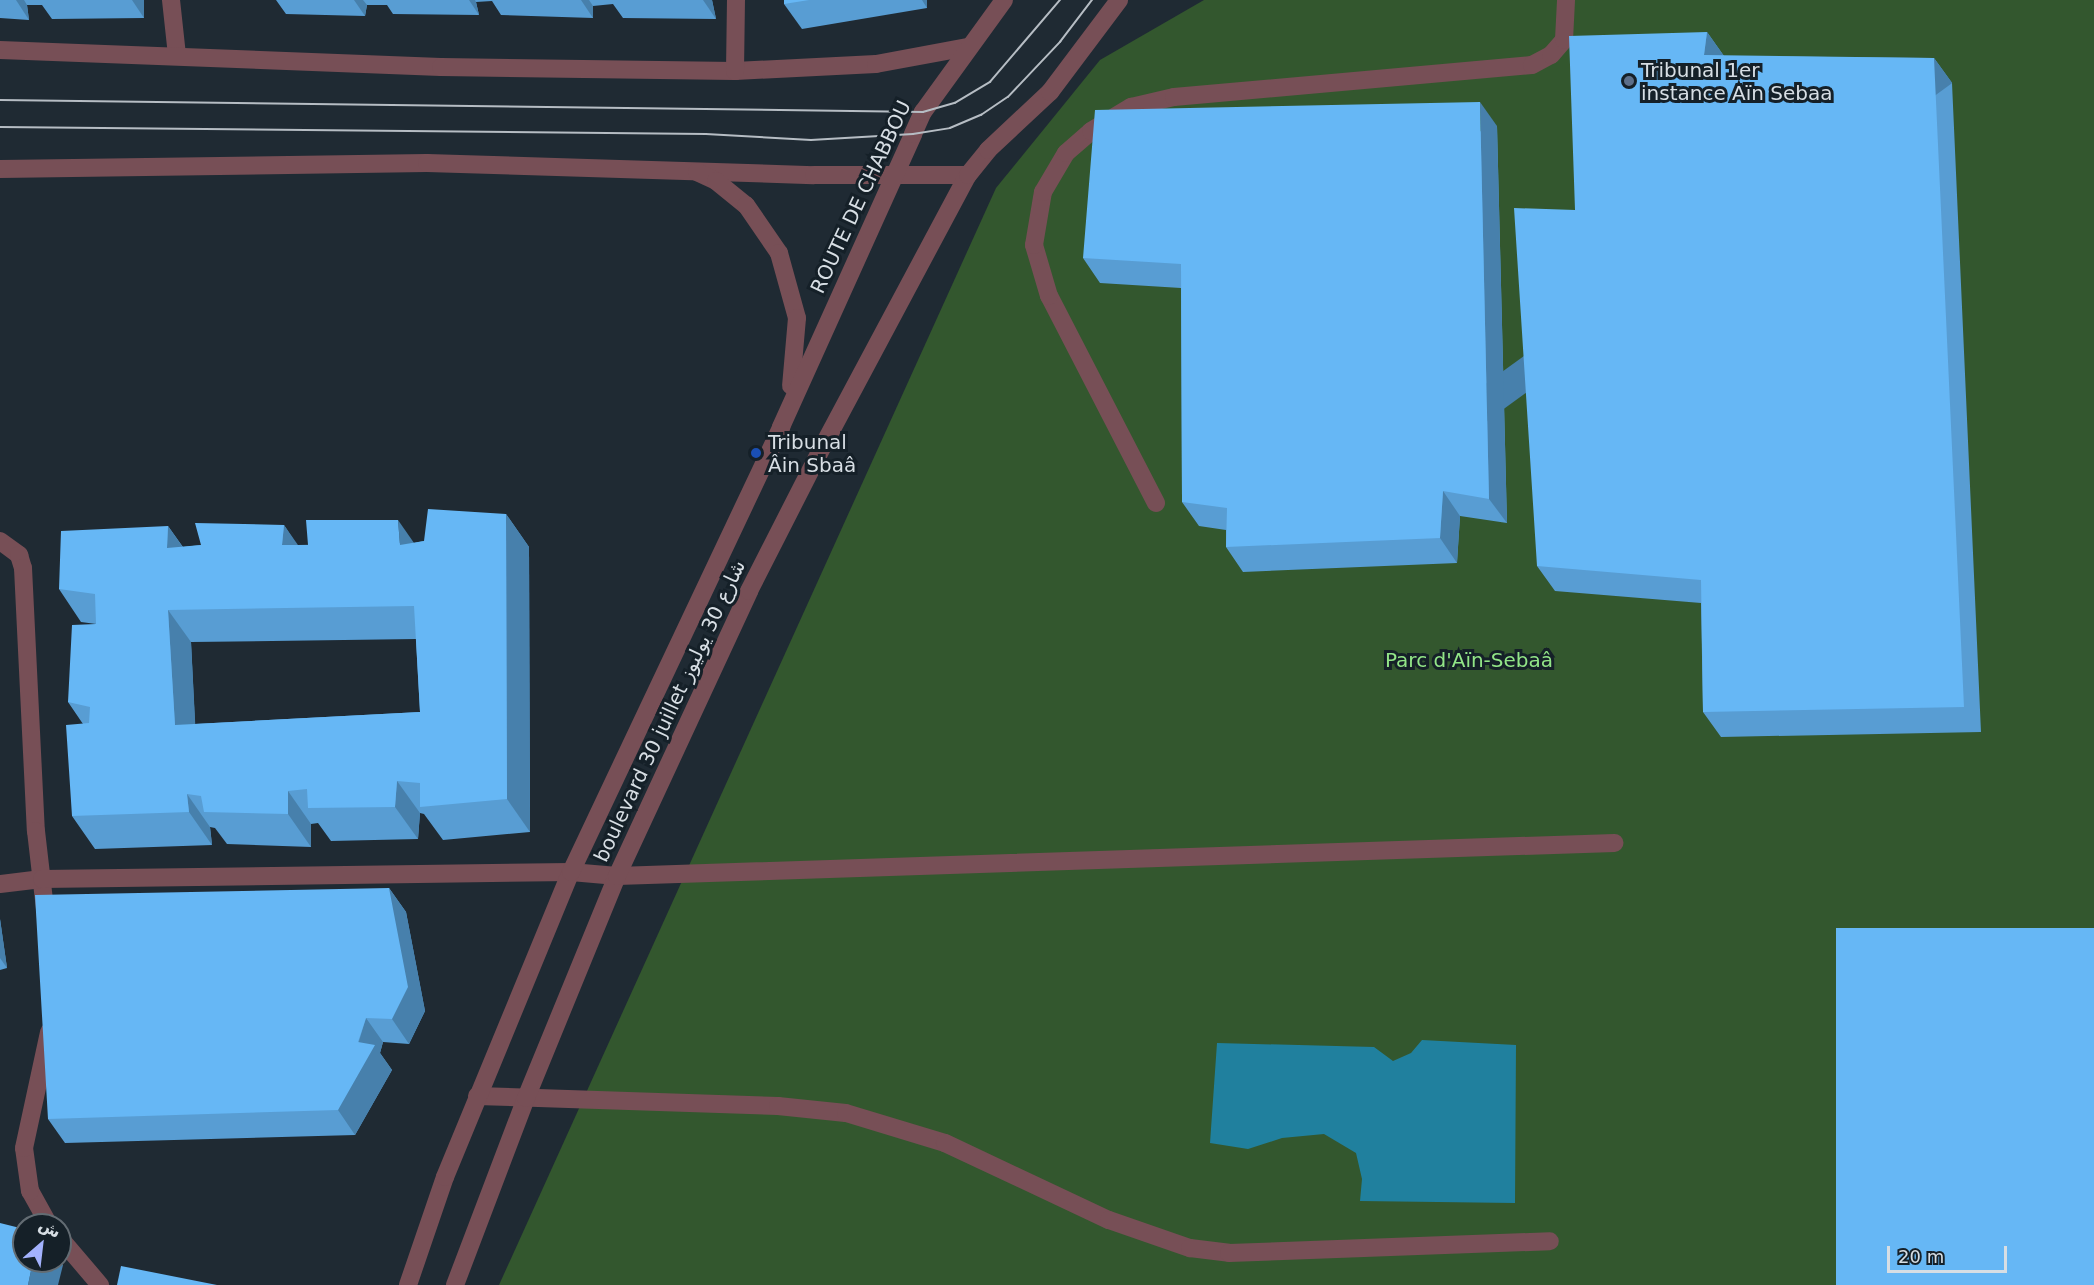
<!DOCTYPE html>
<meta charset="utf-8">
<style>
body{margin:0}
#map{position:relative;width:2094px;height:1285px;overflow:hidden;background:#1f2a33;font-family:"DejaVu Sans","Noto Naskh Arabic",sans-serif}
div>[style]{position:absolute}
.green>*{inset:0;background:#33572e}
.water>*{inset:0;background:#20809e}
.minor>*{height:18px;margin:-9px;padding:0 9px;transform-origin:9px;border-radius:9px;background:#774f56}
.tram>*{height:1.5px;margin:-0.75px;padding:0 0.75px;transform-origin:0.75px;border-radius:0.75px;background:#b6bdc4}
.wall>*{inset:0;background:#589dd3}
.shaded-wall>*{inset:0;background:#4780ac;transform-origin:0 0}
.building>*{inset:0;background:#66b7f5;transform-origin:0 0}
.dots>*{width:16px;height:16px;translate:-50% -50%;box-sizing:border-box;border:3px solid #152028;border-radius:50%}
span{translate:-50% -50%;white-space:nowrap;text-align:center;line-height:1.15;-webkit-text-stroke:6px #152028;paint-order:stroke}
.poi-label{font-size:20px;color:#d7dee4}
.left{translate:0 -50%;text-align:left}
.street-label{font-size:20px;color:#d7dee4}
.park-label{font-size:20px;color:#92e587}
.north{position:absolute;left:12px;top:1213px;width:60px;height:60px;box-sizing:border-box;background:#152028;border:2px solid #636c73;border-radius:50%;rotate:28deg;font-size:16px;font-weight:700;line-height:24px;text-align:center;color:#d7dee4}
.north::after{content:'';display:block;margin:auto;width:21px;height:27px;background:#a3b2fd;clip-path:polygon(50% 0,100% 100%,50% 72%,0 100%)}
.scale{position:absolute;left:1887px;top:1246px;width:120px;height:27px;box-sizing:border-box;border:3px solid #d7dee4;border-top:0;padding-left:8px;font-size:18px;line-height:21px;white-space:nowrap;color:#d7dee4;-webkit-text-stroke:4px #152028;paint-order:stroke}
</style>
<div id="map">
<div class="green">
<div style="clip-path:polygon(1204px 0,2094px 0,2094px 1285px,499px 1285px,996px 188px,1100px 60px)"></div>
</div>
<div class="water">
<div style="clip-path:polygon(1422px 1040px,1516px 1045px,1515px 1203px,1360px 1201px,1362px 1179px,1356px 1153px,1324px 1134px,1282px 1138px,1248px 1149px,1210px 1143px,1217px 1043px,1374px 1047px,1393px 1061px,1411px 1053px)"></div>
</div>
<div class="minor">
<div style="left:171px;top:0;width:55px;rotate:83.8deg"></div>
<div style="left:0;top:50px;width:441px;rotate:2.2deg"></div>
<div style="left:441px;top:67px;width:294px;rotate:0.8deg"></div>
<div style="left:735px;top:71px;width:141px;rotate:-2.8deg"></div>
<div style="left:876px;top:64px;width:94px;rotate:-10.5deg"></div>
<div style="left:735px;top:71px;width:71px;rotate:-89.2deg"></div>
<div style="left:0;top:169px;width:427px;rotate:-0.8deg"></div>
<div style="left:427px;top:163px;width:387px;rotate:1.8deg"></div>
<div style="left:814px;top:175px;width:154px"></div>
<div style="left:697px;top:172px;width:21px;rotate:25deg"></div>
<div style="left:716px;top:181px;width:38px;rotate:39deg"></div>
<div style="left:746px;top:205px;width:58px;rotate:55.5deg"></div>
<div style="left:779px;top:253px;width:67px;rotate:74.5deg"></div>
<div style="left:797px;top:318px;width:68px;rotate:95deg"></div>
<div style="left:1156px;top:503px;width:233px;rotate:-117.3deg"></div>
<div style="left:1049px;top:296px;width:53px;rotate:-106.4deg"></div>
<div style="left:1034px;top:245px;width:54px;rotate:-80.4deg"></div>
<div style="left:1043px;top:192px;width:45px;rotate:-59.5deg"></div>
<div style="left:1066px;top:153px;width:33px;rotate:-41deg"></div>
<div style="left:1091px;top:131px;width:47px;rotate:-31deg"></div>
<div style="left:1131px;top:107px;width:44px;rotate:-13.1deg"></div>
<div style="left:1174px;top:97px;width:359px;rotate:-5.1deg"></div>
<div style="left:1532px;top:65px;width:21px;rotate:-28deg"></div>
<div style="left:1551px;top:55px;width:20px;rotate:-49deg"></div>
<div style="left:1564px;top:40px;width:40px;rotate:-87.1deg"></div>
<div style="left:0;top:541px;width:24px;rotate:36deg"></div>
<div style="left:19px;top:555px;width:14px;rotate:73deg"></div>
<div style="left:23px;top:568px;width:263px;rotate:87.2deg"></div>
<div style="left:36px;top:831px;width:88px;rotate:83.4deg"></div>
<div style="left:0;top:884px;width:42px;rotate:-6.8deg"></div>
<div style="left:42px;top:879px;width:529px;rotate:-0.76deg"></div>
<div style="left:571px;top:872px;width:46px;rotate:5deg"></div>
<div style="left:617px;top:876px;width:998px;rotate:-1.9deg"></div>
<div style="left:477px;top:1096px;width:301px;rotate:1.9deg"></div>
<div style="left:778px;top:1106px;width:68px;rotate:5.9deg"></div>
<div style="left:846px;top:1113px;width:103px;rotate:16.9deg"></div>
<div style="left:945px;top:1143px;width:181px;rotate:25.2deg"></div>
<div style="left:1109px;top:1220px;width:86px;rotate:19.1deg"></div>
<div style="left:1190px;top:1248px;width:39px;rotate:7deg"></div>
<div style="left:1229px;top:1253px;width:321px;rotate:-2.1deg"></div>
<div style="left:49px;top:1225px;width:39px;rotate:-119deg"></div>
<div style="left:30px;top:1191px;width:43px;rotate:-97.9deg"></div>
<div style="left:24px;top:1148px;width:119px;rotate:-77.8deg"></div>
<div style="left:60px;top:1238px;width:62px;rotate:49.6deg"></div>
<div style="left:408px;top:1285px;width:114px;rotate:-71.1deg"></div>
<div style="left:445px;top:1177px;width:330px;rotate:-67.6deg"></div>
<div style="left:571px;top:872px;width:492px;rotate:-64.7deg"></div>
<div style="left:781px;top:427px;width:321px;rotate:-65.7deg"></div>
<div style="left:913px;top:134px;width:24px;rotate:-66deg"></div>
<div style="left:923px;top:112px;width:138px;rotate:-54.1deg"></div>
<div style="left:455px;top:1285px;width:200px;rotate:-69.2deg"></div>
<div style="left:526px;top:1098px;width:240px;rotate:-67.7deg"></div>
<div style="left:617px;top:876px;width:314px;rotate:-65.1deg"></div>
<div style="left:749px;top:591px;width:163px;rotate:-63deg"></div>
<div style="left:823px;top:446px;width:307px;rotate:-61.9deg"></div>
<div style="left:968px;top:175px;width:32px;rotate:-51deg"></div>
<div style="left:988px;top:150px;width:85px;rotate:-43.1deg"></div>
<div style="left:1050px;top:92px;width:115px;rotate:-53.1deg"></div>
</div>
<div class="tram">
<div style="left:0;top:100px;width:923px;rotate:0.74deg"></div>
<div style="left:923px;top:112px;width:33px;rotate:-16deg"></div>
<div style="left:955px;top:103px;width:41px;rotate:-31deg"></div>
<div style="left:990px;top:82px;width:108px;rotate:-49.5deg"></div>
<div style="left:0;top:127px;width:706px;rotate:0.57deg"></div>
<div style="left:706px;top:134px;width:105px;rotate:3.3deg"></div>
<div style="left:811px;top:140px;width:102px;rotate:-3.4deg"></div>
<div style="left:913px;top:134px;width:37px;rotate:-9deg"></div>
<div style="left:950px;top:128px;width:34px;rotate:-23deg"></div>
<div style="left:981px;top:115px;width:32px;rotate:-34deg"></div>
<div style="left:1008px;top:97px;width:76px;rotate:-46.6deg"></div>
<div style="left:1060px;top:42px;width:53px;rotate:-52.7deg"></div>
</div>
<div class="wall">
<div style="clip-path:polygon(0 0,144px 0,144px 18px,52px 19px,42px 5px,27px 5px,29px 20px,0 18px)"></div>
<div style="clip-path:polygon(276px 0,712px 0,716px 19px,623px 18px,613px 4px,593px 6px,593px 18px,501px 15px,492px 1px,476px 2px,479px 15px,393px 14px,387px 5px,367px 5px,365px 16px,286px 14px)"></div>
<div style="clip-path:polygon(784px 0,927px 0,927px 8px,802px 29px,784px 4px)"></div>
<div style="clip-path:polygon(1707px 32px,1724px 56px,1934px 58px,1952px 83px,1981px 732px,1721px 737px,1703px 712px,1701px 603px,1555px 591px,1537px 566px,1575px 210px)"></div>
<div style="clip-path:polygon(1497px 126px,1507px 523px,1460px 516px,1457px 563px,1243px 572px,1226px 547px,1226px 530px,1199px 526px,1182px 502px,1181px 288px,1100px 283px,1083px 258px)"></div>
<div style="clip-path:polygon(evenodd,506px 514px,529px 547px,530px 832px,443px 840px,424px 814px,420px 813px,418px 839px,331px 841px,318px 823px,311px 824px,311px 847px,227px 844px,215px 828px,210px 827px,212px 845px,95px 849px,72px 816px,83px 724px,68px 702px,96px 624px,81px 622px,59px 589px,168px 526px,183px 547px,201px 545px,284px 525px,297px 545px,414px 543px,424px 541px,506px 514px,416px 639px,420px 712px,195px 724px,191px 642px,416px 639px)"></div>
<div style="clip-path:polygon(389px 888px,406px 912px,425px 1011px,409px 1044px,383px 1042px,380px 1053px,392px 1070px,355px 1135px,65px 1143px,48px 1119px)"></div>
<div style="clip-path:polygon(0 919px,7px 968px,0 970px)"></div>
</div>
<div class="shaded-wall">
<div style="clip-path:polygon(16px 0,24px 0,27px 5px,29px 20px)"></div>
<div style="clip-path:polygon(132px 0,144px 0,144px 18px)"></div>
<div style="clip-path:polygon(354px 0,363px 0,367px 5px,365px 16px)"></div>
<div style="clip-path:polygon(469px 0,475px 0,476px 2px,479px 15px)"></div>
<div style="clip-path:polygon(581px 0,589px 0,593px 6px,593px 18px)"></div>
<div style="clip-path:polygon(703px 0,712px 0,716px 19px)"></div>
<div style="clip-path:polygon(922px 0,927px 0,927px 8px)"></div>
<div style="clip-path:polygon(1707px 32px,1724px 56px,1704px 55px)"></div>
<div style="left:1934px;top:58px;width:31px;height:650px;rotate:54deg"></div>
<div style="clip-path:polygon(1480px 102px,1497px 126px,1507px 523px,1489px 499px)"></div>
<div style="clip-path:polygon(1443px 491px,1460px 516px,1457px 563px,1440px 538px)"></div>
<div style="clip-path:polygon(506px 514px,529px 547px,530px 832px,507px 799px)"></div>
<div style="clip-path:polygon(398px 520px,421px 553px,400px 545px)"></div>
<div style="clip-path:polygon(284px 525px,307px 558px,282px 545px)"></div>
<div style="clip-path:polygon(168px 526px,191px 559px,167px 548px)"></div>
<div style="clip-path:polygon(168px 610px,191px 642px,197px 758px,175px 725px)"></div>
<div style="clip-path:polygon(397px 781px,420px 813px,418px 839px,395px 807px)"></div>
<div style="clip-path:polygon(288px 791px,311px 824px,311px 847px,288px 814px)"></div>
<div style="clip-path:polygon(187px 794px,210px 827px,212px 845px,189px 812px)"></div>
<div style="clip-path:polygon(389px 888px,406px 912px,425px 1011px,409px 1044px,392px 1019px)"></div>
<div style="clip-path:polygon(0 919px,7px 968px,0 958px)"></div>
<div style="clip-path:polygon(366px 1018px,383px 1042px,380px 1053px,392px 1070px,355px 1135px,338px 1110px)"></div>
<div style="clip-path:polygon(33px 1261px,60px 1261px,63px 1265px,58px 1285px,28px 1285px)"></div>
</div>
<div class="building">
<div style="clip-path:polygon(784px 0,809px 0,784px 4px)"></div>
<div style="clip-path:polygon(1707px 32px,1704px 55px,1934px 58px,1964px 707px,1703px 712px,1701px 580px,1537px 566px,1514px 208px,1575px 210px,1569px 36px)"></div>
<div style="clip-path:polygon(1480px 102px,1489px 499px,1443px 491px,1440px 538px,1226px 547px,1227px 508px,1182px 502px,1181px 264px,1083px 258px,1095px 110px)"></div>
<div style="clip-path:polygon(evenodd,428px 509px,506px 514px,507px 799px,420px 807px,420px 783px,397px 781px,395px 807px,308px 808px,307px 789px,288px 791px,288px 814px,204px 812px,201px 796px,187px 794px,189px 812px,72px 816px,66px 725px,89px 723px,90px 707px,68px 702px,72px 625px,96px 624px,95px 594px,59px 589px,61px 531px,168px 526px,167px 548px,201px 545px,195px 523px,284px 525px,282px 545px,308px 545px,306px 520px,398px 520px,400px 545px,424px 541px,428px 509px,414px 606px,420px 712px,175px 725px,168px 610px,414px 606px)"></div>
<div style="clip-path:polygon(389px 888px,408px 987px,392px 1019px,366px 1018px,358px 1042px,375px 1045px,338px 1110px,48px 1119px,35px 895px)"></div>
<div style="left:2094px;top:928px;width:357px;height:258px;rotate:90deg"></div>
<div style="clip-path:polygon(0 1223px,24px 1229px,24px 1261px,33px 1261px,28px 1285px,0 1285px)"></div>
<div style="clip-path:polygon(121px 1266px,217px 1285px,117px 1285px)"></div>
</div>
<div class="dots">
<div style="left:1629px;top:81px;background:#5c6f8a"></div>
<div style="left:756px;top:453px;background:#1a4fb4"></div>
</div>
<div class="poi-label">
<span class="left" style="left:1641px;top:82px">Tribunal 1er<br>instance Aïn Sebaa</span>
<span class="left" style="left:768px;top:454px">Tribunal<br>Âin Sbaâ</span>
</div>
<div class="street-label">
<span style="left:861px;top:197px;rotate:-65deg">ROUTE DE CHABBOU</span>
<span style="left:670px;top:711px;rotate:-65deg">boulevard 30 juillet شارع 30 يوليوز</span>
</div>
<div class="park-label">
<span style="left:1469px;top:660px">Parc d'Aïn-Sebaâ</span>
</div>
<div class="north">ش</div>
<div class="scale">20 m</div>
</div>
